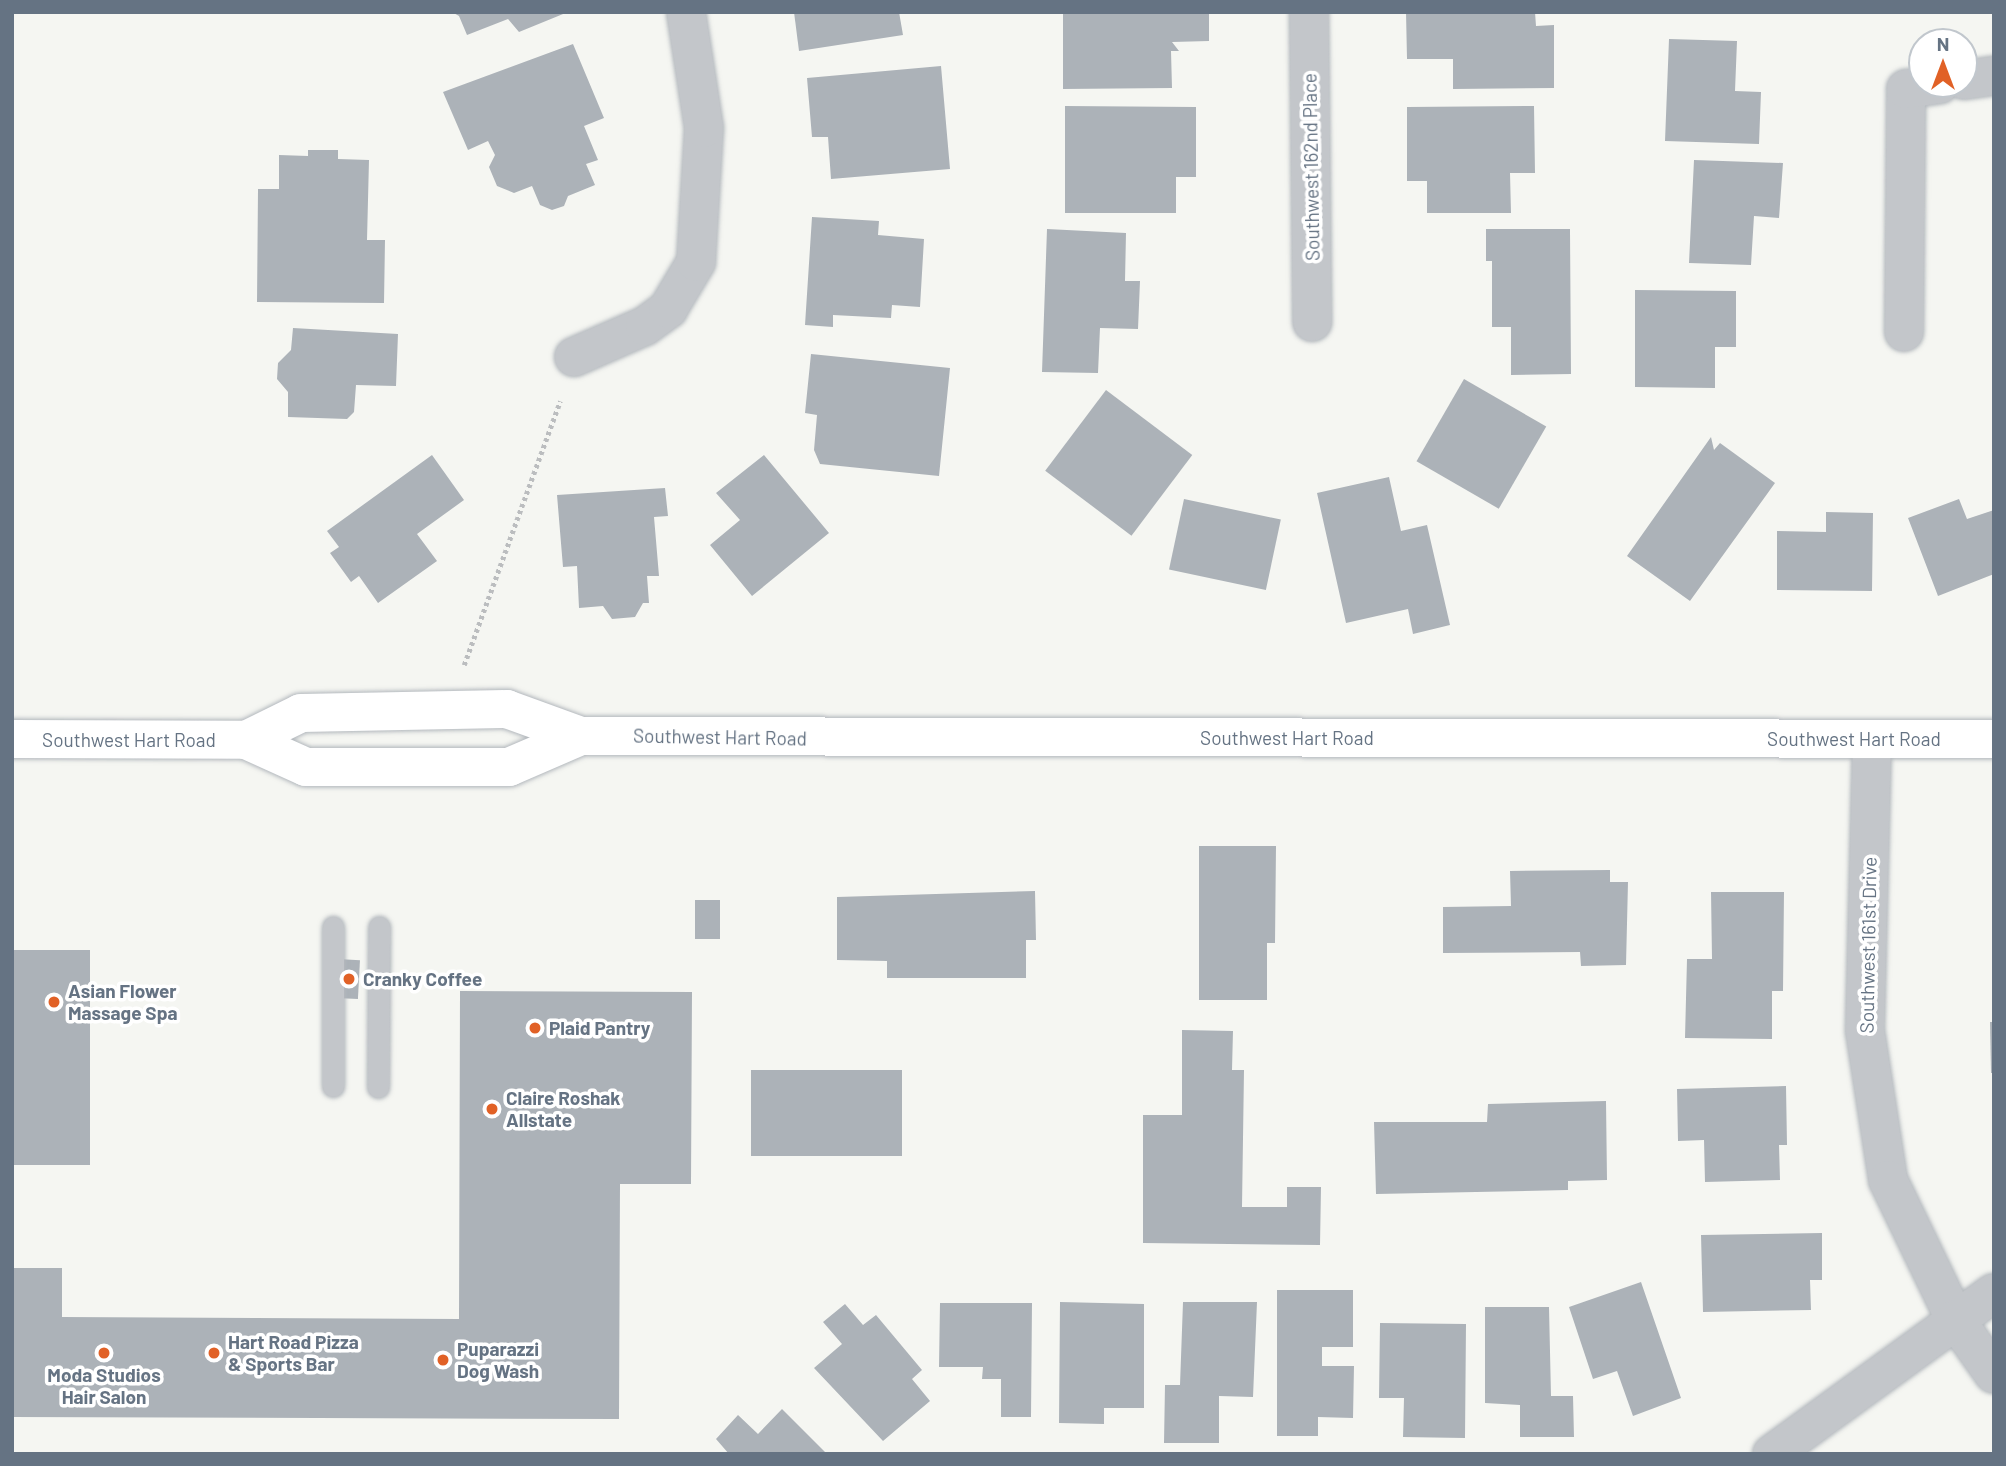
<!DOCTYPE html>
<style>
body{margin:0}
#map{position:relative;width:2006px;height:1466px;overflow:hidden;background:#f5f6f2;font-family:Barlow,sans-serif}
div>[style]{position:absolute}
.building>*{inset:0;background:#acb2b8;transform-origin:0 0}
.path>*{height:4.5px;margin-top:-2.25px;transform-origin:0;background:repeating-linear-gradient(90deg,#bbbdbf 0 3.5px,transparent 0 7px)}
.roads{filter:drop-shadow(0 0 2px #b3b8bd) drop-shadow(0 0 2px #b3b8bd)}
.lane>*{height:21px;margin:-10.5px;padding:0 10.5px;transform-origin:10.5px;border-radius:10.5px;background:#c3c6ca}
.street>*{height:38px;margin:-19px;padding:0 19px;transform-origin:19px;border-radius:19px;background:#c3c6ca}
.secondary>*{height:38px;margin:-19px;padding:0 19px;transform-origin:19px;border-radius:19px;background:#fff}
.dots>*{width:19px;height:19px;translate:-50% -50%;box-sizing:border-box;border:4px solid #fff;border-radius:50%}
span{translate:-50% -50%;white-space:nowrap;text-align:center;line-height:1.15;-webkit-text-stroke:7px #fff;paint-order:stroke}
.street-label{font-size:19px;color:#657383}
.poi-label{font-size:19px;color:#657383;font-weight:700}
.left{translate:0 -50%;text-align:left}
.frame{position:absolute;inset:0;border:14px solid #657383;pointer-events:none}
.north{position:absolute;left:1908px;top:28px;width:70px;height:70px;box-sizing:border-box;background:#fff;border:2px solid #c1c7cd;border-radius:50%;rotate:0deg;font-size:19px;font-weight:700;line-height:28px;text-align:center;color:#657383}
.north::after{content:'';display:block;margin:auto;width:24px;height:32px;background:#e16126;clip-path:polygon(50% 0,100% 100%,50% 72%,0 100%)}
</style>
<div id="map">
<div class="building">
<div style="clip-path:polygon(452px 12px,568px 12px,519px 32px,508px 19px,467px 35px,459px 16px)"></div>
<div style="clip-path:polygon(794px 12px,899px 12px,903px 35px,799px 51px)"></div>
<div style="clip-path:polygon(1063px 12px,1209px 12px,1209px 41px,1172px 42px,1179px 51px,1171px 51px,1172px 88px,1063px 89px)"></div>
<div style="clip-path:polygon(1406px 12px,1535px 12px,1536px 26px,1554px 25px,1554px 88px,1453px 89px,1453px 59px,1407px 59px)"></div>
<div style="clip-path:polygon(1669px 39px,1737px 41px,1735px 91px,1761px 92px,1759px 144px,1665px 141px)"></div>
<div style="clip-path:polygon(573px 44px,604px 118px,584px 126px,598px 160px,586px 164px,595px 185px,568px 196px,564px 206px,552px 210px,540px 205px,532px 186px,514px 193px,497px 186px,489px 167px,495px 155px,488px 141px,468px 150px,443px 92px)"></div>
<div style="clip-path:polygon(941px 66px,950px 169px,831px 179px,828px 137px,812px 137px,807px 78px)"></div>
<div style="clip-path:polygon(1065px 106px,1196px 107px,1196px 177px,1176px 177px,1176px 213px,1065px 213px)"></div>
<div style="clip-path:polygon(1534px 106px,1535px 173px,1510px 173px,1511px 213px,1427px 213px,1427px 181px,1407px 181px,1407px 107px)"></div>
<div style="clip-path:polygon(308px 150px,338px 150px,338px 159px,369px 160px,367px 240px,385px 240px,384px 303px,257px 302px,258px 189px,279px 189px,279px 155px,308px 156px)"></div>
<div style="clip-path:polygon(1694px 160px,1783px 163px,1779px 218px,1754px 216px,1751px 265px,1689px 263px)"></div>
<div style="clip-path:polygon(812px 217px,879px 221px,878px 235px,924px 239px,920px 307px,892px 305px,891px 318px,833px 315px,833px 327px,805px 325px)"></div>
<div style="clip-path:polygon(1047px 229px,1126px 233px,1125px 281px,1140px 281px,1138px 329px,1100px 328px,1098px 373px,1042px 372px)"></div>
<div style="clip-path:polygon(1486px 229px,1570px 229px,1571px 374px,1511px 375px,1511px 327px,1492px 327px,1492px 261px,1486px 261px)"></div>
<div style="clip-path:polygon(1635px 290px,1736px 291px,1736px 347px,1715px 347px,1715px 388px,1635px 387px)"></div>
<div style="clip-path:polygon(293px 328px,398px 334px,396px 386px,356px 385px,354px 412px,347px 419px,288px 417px,288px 392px,277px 379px,278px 363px,291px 350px)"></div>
<div style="clip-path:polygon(811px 354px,950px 368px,939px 476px,820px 464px,814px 450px,817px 415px,805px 413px)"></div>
<div style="left:1464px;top:379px;width:95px;height:95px;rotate:30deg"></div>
<div style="left:1106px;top:390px;width:108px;height:101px;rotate:37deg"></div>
<div style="clip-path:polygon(1711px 437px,1714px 450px,1720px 443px,1775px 483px,1690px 601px,1627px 556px)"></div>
<div style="clip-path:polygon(432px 455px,464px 500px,417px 534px,437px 561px,378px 603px,359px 576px,351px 582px,330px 553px,339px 547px,327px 531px)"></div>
<div style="clip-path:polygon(764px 455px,829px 533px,752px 596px,710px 545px,740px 520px,716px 493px)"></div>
<div style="clip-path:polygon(1389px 477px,1401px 531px,1427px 525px,1450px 625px,1413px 634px,1408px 609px,1346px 623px,1317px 493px)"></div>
<div style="clip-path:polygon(665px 488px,668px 516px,654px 517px,659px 576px,647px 576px,649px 603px,643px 603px,635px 617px,612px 619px,603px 606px,579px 608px,577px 566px,563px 567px,557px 495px)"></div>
<div style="left:1184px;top:499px;width:99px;height:72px;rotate:12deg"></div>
<div style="clip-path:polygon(1959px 499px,1967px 519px,1994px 510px,1994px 574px,1938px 596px,1908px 518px)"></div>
<div style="clip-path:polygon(1826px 512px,1873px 513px,1872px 591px,1777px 590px,1777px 531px,1826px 532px)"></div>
<div style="clip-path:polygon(1199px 846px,1276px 846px,1275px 943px,1267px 943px,1267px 1000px,1199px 1000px)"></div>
<div style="clip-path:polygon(1610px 870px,1610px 882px,1628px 882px,1626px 965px,1581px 966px,1580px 952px,1443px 953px,1443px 907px,1511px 906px,1510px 871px)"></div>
<div style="clip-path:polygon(1035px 891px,1036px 940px,1026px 940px,1026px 978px,887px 978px,887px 961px,837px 960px,837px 897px)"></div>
<div style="clip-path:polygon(1711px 892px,1784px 892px,1783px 991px,1772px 991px,1772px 1039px,1685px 1038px,1687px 959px,1712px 959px)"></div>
<div style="left:695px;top:900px;width:25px;height:39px"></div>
<div style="left:12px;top:950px;width:78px;height:215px"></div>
<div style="left:338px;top:959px;width:22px;height:39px;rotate:3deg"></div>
<div style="clip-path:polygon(460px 991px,692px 992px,691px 1184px,620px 1184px,619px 1419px,12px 1417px,12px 1268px,62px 1268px,62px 1317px,459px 1319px)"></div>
<div style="clip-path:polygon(1990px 1022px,1994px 1022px,1994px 1073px,1991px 1073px)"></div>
<div style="clip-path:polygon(1182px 1030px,1233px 1031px,1232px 1070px,1244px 1070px,1242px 1207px,1287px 1207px,1287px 1187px,1321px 1187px,1320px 1245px,1143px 1243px,1143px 1115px,1182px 1115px)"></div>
<div style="left:751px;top:1070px;width:151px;height:86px"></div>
<div style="clip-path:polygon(1786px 1086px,1787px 1145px,1779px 1145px,1780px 1180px,1705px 1182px,1704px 1140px,1678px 1141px,1677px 1089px)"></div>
<div style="clip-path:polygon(1606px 1101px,1607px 1180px,1568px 1181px,1568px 1190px,1376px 1194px,1374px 1122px,1487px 1122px,1488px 1104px)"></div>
<div style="clip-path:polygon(1822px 1233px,1822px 1280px,1810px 1280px,1811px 1310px,1703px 1312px,1701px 1235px)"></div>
<div style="clip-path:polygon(1641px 1282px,1681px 1398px,1633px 1416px,1617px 1371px,1593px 1379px,1569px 1307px)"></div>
<div style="clip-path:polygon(1277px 1290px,1353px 1290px,1353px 1347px,1322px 1347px,1322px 1366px,1354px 1366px,1353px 1418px,1318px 1417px,1318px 1436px,1277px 1436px)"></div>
<div style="clip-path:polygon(1060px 1302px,1144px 1304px,1144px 1408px,1104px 1408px,1104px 1424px,1059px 1423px)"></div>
<div style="clip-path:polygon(1183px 1302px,1257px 1302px,1253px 1397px,1219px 1396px,1219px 1443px,1164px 1443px,1165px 1385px,1180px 1385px)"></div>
<div style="clip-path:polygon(940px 1303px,1032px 1303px,1031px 1417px,1001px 1417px,1001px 1379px,982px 1379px,983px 1367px,939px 1367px)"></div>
<div style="clip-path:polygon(845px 1304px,863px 1325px,876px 1315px,922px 1370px,912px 1379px,930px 1401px,883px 1441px,814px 1368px,842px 1344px,823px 1322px)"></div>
<div style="clip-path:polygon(1485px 1307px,1549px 1307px,1551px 1396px,1573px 1396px,1574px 1437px,1520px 1437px,1520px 1405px,1485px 1403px)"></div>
<div style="clip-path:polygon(1380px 1323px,1466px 1324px,1465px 1438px,1403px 1437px,1404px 1398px,1379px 1398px)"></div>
<div style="clip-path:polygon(782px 1409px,827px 1454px,729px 1454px,716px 1439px,738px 1415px,758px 1434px)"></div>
</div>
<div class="path">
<div style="left:464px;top:665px;width:281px;rotate:-70deg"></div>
</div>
<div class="roads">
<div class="lane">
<div style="left:333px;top:1086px;width:159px;rotate:-90deg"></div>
<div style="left:378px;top:1087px;width:160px;rotate:-89.6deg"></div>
</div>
<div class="street">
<div style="left:1309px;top:12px;width:310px;rotate:89.4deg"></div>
<div style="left:1964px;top:80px;width:30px;rotate:-8deg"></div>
<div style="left:1904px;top:332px;width:243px;rotate:-89.5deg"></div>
<div style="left:1906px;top:89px;width:34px;rotate:-8deg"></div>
<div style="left:574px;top:357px;width:77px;rotate:-23.6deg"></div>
<div style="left:645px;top:326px;width:29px;rotate:-36deg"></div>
<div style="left:668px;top:309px;width:55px;rotate:-59.2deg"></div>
<div style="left:696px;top:262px;width:134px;rotate:-86.6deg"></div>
<div style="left:704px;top:128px;width:117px;rotate:-98.8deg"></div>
<div style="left:1872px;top:739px;width:292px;rotate:91.4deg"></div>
<div style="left:1865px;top:1031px;width:151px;rotate:81.2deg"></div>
<div style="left:1888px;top:1180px;width:154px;rotate:64.3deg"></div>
<div style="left:1955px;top:1319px;width:67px;rotate:54.7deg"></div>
<div style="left:1772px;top:1454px;width:274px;rotate:-36deg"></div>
</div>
<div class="secondary">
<div style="left:12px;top:739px;width:234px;rotate:0.2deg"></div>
<div style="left:246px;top:740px;width:66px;rotate:24.2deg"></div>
<div style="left:306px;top:767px;width:203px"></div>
<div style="left:509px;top:767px;width:78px;rotate:-23.3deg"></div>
<div style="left:246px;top:740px;width:61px;rotate:-26.1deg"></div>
<div style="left:301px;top:713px;width:206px;rotate:-1.1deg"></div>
<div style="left:507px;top:709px;width:79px;rotate:20deg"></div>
<div style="left:581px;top:736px;width:1413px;rotate:0.12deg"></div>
</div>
</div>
<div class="dots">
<div style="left:349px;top:979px;background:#e16126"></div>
<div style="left:54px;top:1002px;background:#e16126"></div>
<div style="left:535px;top:1028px;background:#e16126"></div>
<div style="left:492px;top:1109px;background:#e16126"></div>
<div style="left:104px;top:1353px;background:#e16126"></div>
<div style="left:214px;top:1353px;background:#e16126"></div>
<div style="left:443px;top:1360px;background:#e16126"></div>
</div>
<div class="street-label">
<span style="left:1311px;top:167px;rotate:-91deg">Southwest 162nd Place</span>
<span style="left:720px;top:737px;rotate:1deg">Southwest Hart Road</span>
<span style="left:1287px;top:738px">Southwest Hart Road</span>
<span style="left:1854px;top:739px">Southwest Hart Road</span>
<span style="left:129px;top:740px">Southwest Hart Road</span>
<span style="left:1868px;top:945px;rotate:-89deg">Southwest 161st Drive</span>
</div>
<div class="poi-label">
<span class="left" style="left:363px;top:979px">Cranky Coffee</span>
<span class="left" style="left:68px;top:1002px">Asian Flower<br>Massage Spa</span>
<span class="left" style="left:549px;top:1028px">Plaid Pantry</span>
<span class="left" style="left:506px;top:1109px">Claire Roshak<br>Allstate</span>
<span class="left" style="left:228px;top:1353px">Hart Road Pizza<br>&amp; Sports Bar</span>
<span class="left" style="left:457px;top:1360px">Puparazzi<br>Dog Wash</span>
<span style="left:104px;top:1386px">Moda Studios<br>Hair Salon</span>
</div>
<div class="frame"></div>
<div class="north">N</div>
</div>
